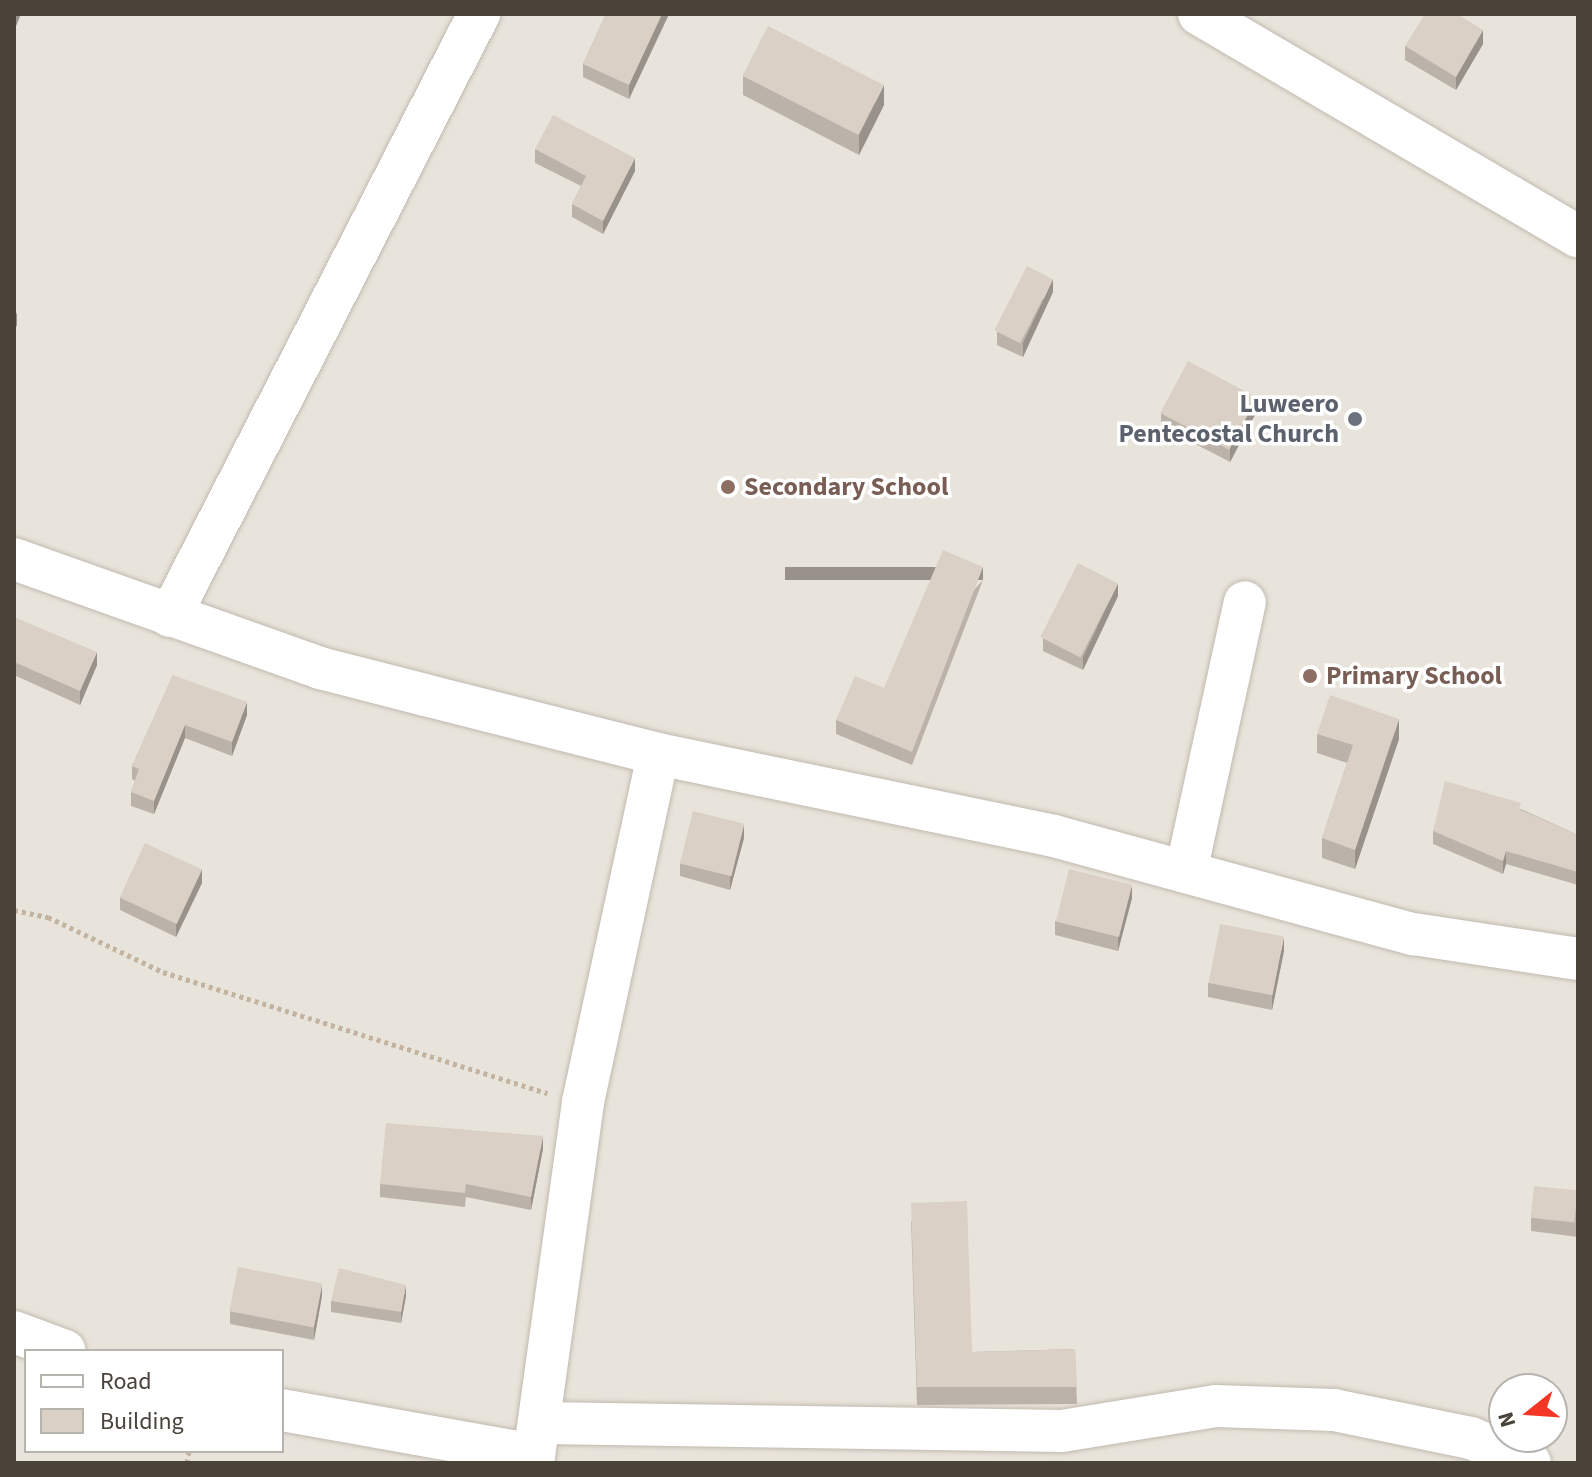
<!DOCTYPE html>
<style>
body{margin:0}
#map{position:relative;width:1592px;height:1477px;overflow:hidden;background:#f6f2ec;font-family:"Source Sans 3",sans-serif}
div>[style]{position:absolute}
.residential>*{inset:0;background:#e9e4db}
.path>*{height:5px;margin-top:-2.5px;transform-origin:0;background:repeating-linear-gradient(90deg,#c2b4a1 0 4px,transparent 0 8px)}
.roads{filter:drop-shadow(0 0 2px #c1b9af) drop-shadow(0 0 2px #c1b9af)}
.minor>*{height:42px;margin:-21px;padding:0 21px;transform-origin:21px;border-radius:21px;background:#fff}
.wall>*{inset:0;background:#bbb3a9}
.shaded-wall>*{inset:0;background:#99928a;transform-origin:0 0}
.building>*{inset:0;background:#dad0c5;transform-origin:0 0}
.dots>*{width:22px;height:22px;translate:-50% -50%;box-sizing:border-box;border:4px solid #fff;border-radius:50%}
span{translate:-50% -50%;white-space:nowrap;text-align:center;line-height:1.15;-webkit-text-stroke:7px #fff;paint-order:stroke}
.worship-label{font-size:26px;color:#5b616d;font-weight:700}
.right{translate:-100% -50%;text-align:right}
.education-label{font-size:26px;color:#785e54;font-weight:700}
.left{translate:0 -50%;text-align:left}
.frame{position:absolute;inset:0;border:16px solid #4a433a;pointer-events:none}
.legend{position:absolute;left:24px;top:1349px;width:260px;height:104px;box-sizing:border-box;background:#fff;border:2px solid #b7b4b0;margin:0;padding:10px 14px;list-style:none;font-size:24px;color:#4a433a}
.legend li{display:flex;align-items:center;gap:16px;height:40px}
.legend b{width:40px;border:2px solid #b7b4b0}
.north{position:absolute;left:1488px;top:1373px;width:80px;height:80px;box-sizing:border-box;background:#fff;border:2px solid #b7b4b0;border-radius:50%;rotate:253deg;font-size:22px;font-weight:700;line-height:32px;text-align:center;color:#4a433a}
.north::after{content:'';display:block;margin:auto;width:28px;height:36px;background:#f33626;clip-path:polygon(50% 0,100% 100%,50% 72%,0 100%)}
</style>
<div id="map">
<div class="residential">
<div style="clip-path:polygon(evenodd,14px 14px,1578px 14px,1578px 1463px,14px 1463px,14px 14px,26px 1351px,282px 1351px,282px 1451px,26px 1451px,26px 1351px,14px 14px,1504px 1389px,1552px 1389px,1552px 1437px,1504px 1437px,1504px 1389px)"></div>
</div>
<div class="path">
<div style="left:14px;top:910px;width:35px;rotate:12deg"></div>
<div style="left:48px;top:917px;width:127px;rotate:25.6deg"></div>
<div style="left:163px;top:972px;width:403px;rotate:17.5deg"></div>
<div style="left:187px;top:1463px;width:12px;rotate:-81deg"></div>
</div>
<div class="roads">
<div class="minor">
<div style="left:1199px;top:14px;width:439px;rotate:30.4deg"></div>
<div style="left:14px;top:559px;width:325px;rotate:19.6deg"></div>
<div style="left:320px;top:668px;width:108px;rotate:14.4deg"></div>
<div style="left:425px;top:695px;width:240px;rotate:14.2deg"></div>
<div style="left:658px;top:754px;width:404px;rotate:11.7deg"></div>
<div style="left:1054px;top:836px;width:372px;rotate:15.3deg"></div>
<div style="left:1413px;top:934px;width:167px;rotate:8.6deg"></div>
<div style="left:170px;top:616px;width:677px;rotate:-62.83deg"></div>
<div style="left:1186px;top:872px;width:276px;rotate:-77.7deg"></div>
<div style="left:14px;top:1332px;width:54px;rotate:20.4deg"></div>
<div style="left:282px;top:1410px;width:256px;rotate:10.1deg"></div>
<div style="left:542px;top:1423px;width:520px;rotate:0.88deg"></div>
<div style="left:1062px;top:1431px;width:156px;rotate:-9.2deg"></div>
<div style="left:1216px;top:1406px;width:118px;rotate:1.9deg"></div>
<div style="left:1334px;top:1410px;width:140px;rotate:11.6deg"></div>
<div style="left:1471px;top:1438px;width:64px;rotate:23deg"></div>
<div style="left:533px;top:1463px;width:364px;rotate:-82.1deg"></div>
<div style="left:583px;top:1102px;width:356px;rotate:-77.8deg"></div>
</div>
</div>
<div class="wall">
<div style="clip-path:polygon(606px 14px,669px 14px,629px 99px,583px 77px,583px 64px)"></div>
<div style="clip-path:polygon(1483px 44px,1456px 90px,1405px 60px,1405px 46px)"></div>
<div style="clip-path:polygon(743px 76px,884px 105px,859px 155px,743px 95px)"></div>
<div style="clip-path:polygon(535px 149px,635px 171px,603px 234px,572px 217px,572px 204px,581px 186px,535px 163px)"></div>
<div style="clip-path:polygon(1053px 292px,1023px 357px,997px 345px,997px 331px)"></div>
<div style="clip-path:polygon(1257px 411px,1230px 462px,1161px 426px,1161px 413px)"></div>
<div style="clip-path:polygon(983px 580px,912px 765px,836px 734px,836px 720px,884px 688px)"></div>
<div style="clip-path:polygon(1118px 596px,1083px 670px,1043px 651px,1043px 638px)"></div>
<div style="clip-path:polygon(14px 617px,97px 665px,80px 705px,14px 675px)"></div>
<div style="clip-path:polygon(173px 675px,247px 715px,232px 756px,185px 738px,154px 814px,131px 806px,131px 792px,135px 781px,132px 779px,132px 766px)"></div>
<div style="clip-path:polygon(1317px 734px,1399px 739px,1355px 869px,1322px 858px,1322px 838px,1347px 763px,1317px 753px)"></div>
<div style="clip-path:polygon(1521px 809px,1578px 835px,1578px 885px,1506px 864px,1503px 874px,1433px 844px,1433px 831px)"></div>
<div style="clip-path:polygon(744px 838px,730px 890px,680px 876px,680px 863px)"></div>
<div style="clip-path:polygon(202px 883px,176px 937px,120px 910px,120px 897px)"></div>
<div style="clip-path:polygon(1132px 898px,1118px 951px,1055px 935px,1055px 921px)"></div>
<div style="clip-path:polygon(1284px 951px,1272px 1010px,1208px 997px,1208px 983px)"></div>
<div style="clip-path:polygon(543px 1149px,531px 1210px,466px 1197px,465px 1207px,380px 1197px,380px 1184px)"></div>
<div style="clip-path:polygon(1578px 1191px,1578px 1237px,1531px 1231px,1531px 1218px)"></div>
<div style="clip-path:polygon(911px 1220px,972px 1352px,1075px 1349px,1077px 1404px,917px 1405px)"></div>
<div style="clip-path:polygon(322px 1296px,314px 1340px,230px 1324px,230px 1311px)"></div>
<div style="clip-path:polygon(406px 1296px,401px 1323px,331px 1312px,331px 1301px)"></div>
</div>
<div class="shaded-wall">
<div style="clip-path:polygon(14px 14px,21px 14px,14px 31px)"></div>
<div style="clip-path:polygon(662px 14px,669px 14px,629px 99px,629px 85px)"></div>
<div style="clip-path:polygon(1483px 30px,1483px 44px,1456px 90px,1456px 77px)"></div>
<div style="clip-path:polygon(884px 85px,884px 105px,859px 155px,859px 135px)"></div>
<div style="clip-path:polygon(635px 158px,635px 171px,603px 234px,603px 221px)"></div>
<div style="clip-path:polygon(1053px 279px,1053px 292px,1023px 357px,1023px 343px)"></div>
<div style="clip-path:polygon(17px 312px,17px 325px,14px 333px,14px 320px)"></div>
<div style="clip-path:polygon(1257px 397px,1257px 411px,1230px 462px,1230px 448px)"></div>
<div style="left:983px;top:567px;width:13px;height:198px;rotate:90deg"></div>
<div style="clip-path:polygon(1118px 583px,1118px 596px,1083px 670px,1083px 657px)"></div>
<div style="clip-path:polygon(97px 652px,97px 665px,80px 705px,80px 691px)"></div>
<div style="clip-path:polygon(247px 702px,247px 715px,232px 756px,232px 742px)"></div>
<div style="clip-path:polygon(1399px 719px,1399px 739px,1355px 869px,1355px 850px)"></div>
<div style="clip-path:polygon(185px 725px,185px 738px,154px 814px,154px 801px)"></div>
<div style="clip-path:polygon(744px 824px,744px 838px,730px 890px,730px 877px)"></div>
<div style="clip-path:polygon(1506px 851px,1506px 864px,1503px 874px,1503px 861px)"></div>
<div style="clip-path:polygon(202px 869px,202px 883px,176px 937px,176px 923px)"></div>
<div style="clip-path:polygon(1132px 885px,1132px 898px,1118px 951px,1118px 937px)"></div>
<div style="clip-path:polygon(1284px 937px,1284px 951px,1272px 1010px,1272px 997px)"></div>
<div style="clip-path:polygon(543px 1136px,543px 1149px,531px 1210px,531px 1197px)"></div>
<div style="clip-path:polygon(322px 1283px,322px 1296px,314px 1340px,314px 1327px)"></div>
<div style="clip-path:polygon(406px 1285px,406px 1296px,401px 1323px,401px 1312px)"></div>
</div>
<div class="building">
<div style="clip-path:polygon(606px 14px,662px 14px,629px 85px,583px 64px)"></div>
<div style="clip-path:polygon(1425px 14px,1457px 14px,1483px 30px,1456px 77px,1405px 46px)"></div>
<div style="left:768px;top:26px;width:130px;height:56px;rotate:27deg"></div>
<div style="clip-path:polygon(553px 115px,635px 158px,603px 221px,572px 204px,586px 176px,535px 149px)"></div>
<div style="left:1027px;top:266px;width:29px;height:72px;rotate:27deg"></div>
<div style="left:1188px;top:361px;width:78px;height:59px;rotate:28deg"></div>
<div style="clip-path:polygon(943px 550px,983px 567px,912px 752px,836px 720px,855px 676px,884px 688px)"></div>
<div style="left:1078px;top:563px;width:45px;height:83px;rotate:27deg"></div>
<div style="clip-path:polygon(14px 617px,97px 652px,80px 691px,14px 662px)"></div>
<div style="clip-path:polygon(173px 675px,247px 702px,232px 742px,185px 725px,154px 801px,131px 792px,139px 769px,132px 766px)"></div>
<div style="clip-path:polygon(1330px 695px,1399px 719px,1355px 850px,1322px 838px,1353px 745px,1317px 734px)"></div>
<div style="clip-path:polygon(1445px 781px,1521px 803px,1519px 809px,1578px 835px,1578px 872px,1506px 851px,1503px 861px,1433px 831px)"></div>
<div style="left:693px;top:811px;width:53px;height:54px;rotate:14deg"></div>
<div style="left:145px;top:843px;width:63px;height:60px;rotate:25deg"></div>
<div style="left:1069px;top:869px;width:65px;height:54px;rotate:14deg"></div>
<div style="left:1220px;top:924px;width:65px;height:60px;rotate:11deg"></div>
<div style="clip-path:polygon(386px 1123px,543px 1136px,531px 1197px,466px 1184px,465px 1193px,380px 1184px)"></div>
<div style="left:1534px;top:1186px;width:44px;height:32px;rotate:6deg"></div>
<div style="clip-path:polygon(967px 1201px,972px 1352px,1075px 1349px,1077px 1387px,917px 1387px,911px 1203px)"></div>
<div style="left:238px;top:1267px;width:86px;height:45px;rotate:11deg"></div>
<div style="clip-path:polygon(339px 1268px,406px 1285px,401px 1312px,331px 1301px)"></div>
</div>
<div class="dots">
<div style="left:1355px;top:419px;background:#6b7280"></div>
<div style="left:728px;top:487px;background:#8d6e63"></div>
<div style="left:1310px;top:676px;background:#8d6e63"></div>
</div>
<div class="worship-label">
<span class="right" style="left:1339px;top:419px">Luweero<br>Pentecostal Church</span>
</div>
<div class="education-label">
<span class="left" style="left:744px;top:487px">Secondary School</span>
<span class="left" style="left:1326px;top:676px">Primary School</span>
</div>
<div class="frame"></div>
<ul class="legend">
<li><b style="height:10px;background:#fff"></b>Road</li>
<li><b style="height:22px;background:#dad0c5"></b>Building</li>
</ul>
<div class="north">N</div>
</div>
